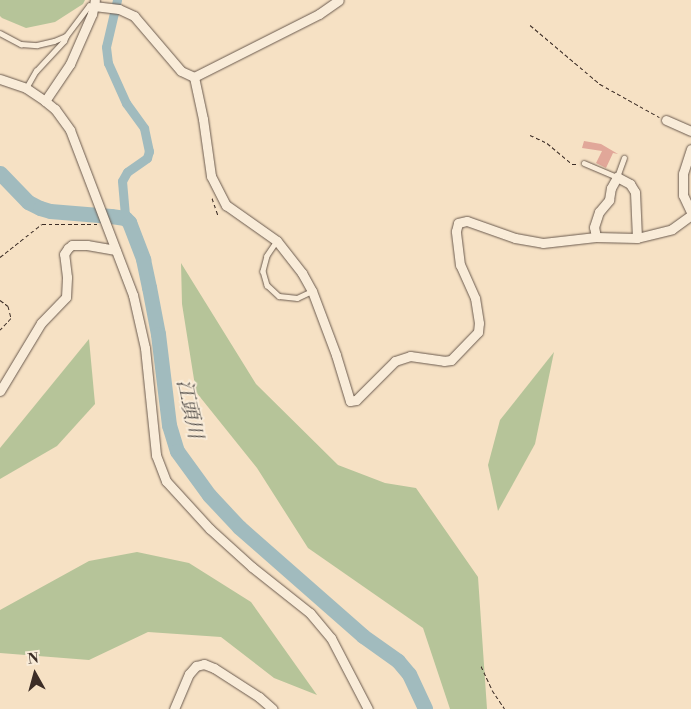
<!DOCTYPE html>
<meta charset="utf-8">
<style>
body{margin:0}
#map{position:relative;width:691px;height:709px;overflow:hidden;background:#f6e1c4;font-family:"Libre Bodoni","Noto Serif JP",serif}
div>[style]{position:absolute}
.green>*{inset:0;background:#b6c499}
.canal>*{height:9px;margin:-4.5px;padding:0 4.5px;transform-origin:4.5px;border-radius:4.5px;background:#a1bbbe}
.river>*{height:15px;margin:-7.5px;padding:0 7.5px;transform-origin:7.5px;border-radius:7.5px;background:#a1bbbe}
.building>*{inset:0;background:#e1a799}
.path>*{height:1px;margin-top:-0.5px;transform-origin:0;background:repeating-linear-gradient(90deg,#3c2d26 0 4px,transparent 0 6.5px)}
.roads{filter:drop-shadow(0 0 1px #6a5a4e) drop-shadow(0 0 1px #6a5a4e)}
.service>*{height:4.5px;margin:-2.25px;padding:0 2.25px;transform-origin:2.25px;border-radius:2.25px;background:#f9ecd9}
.minor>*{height:9px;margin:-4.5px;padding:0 4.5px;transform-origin:4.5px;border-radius:4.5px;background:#f9ecd9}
span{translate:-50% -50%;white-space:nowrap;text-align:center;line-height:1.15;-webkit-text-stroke:4px #f9ecd9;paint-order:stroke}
.water-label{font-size:20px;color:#55504c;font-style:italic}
.north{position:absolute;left:10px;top:649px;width:50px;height:50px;-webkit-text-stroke:4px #f9ecd9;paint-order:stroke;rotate:353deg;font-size:14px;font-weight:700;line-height:20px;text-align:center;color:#3c2d26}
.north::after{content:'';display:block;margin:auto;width:18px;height:22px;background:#3c2d26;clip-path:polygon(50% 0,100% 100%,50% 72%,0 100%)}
</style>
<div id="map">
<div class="green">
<div style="clip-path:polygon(0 0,85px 0,83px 4px,55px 22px,26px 28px,2px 18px,0 16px)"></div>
<div style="clip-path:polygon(181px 263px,256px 384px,338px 465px,385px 483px,416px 488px,478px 577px,487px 709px,450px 709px,423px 628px,308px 548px,257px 468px,196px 392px,182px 304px)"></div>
<div style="clip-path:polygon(89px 339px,95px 404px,57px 446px,0 479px,0 448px)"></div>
<div style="clip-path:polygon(554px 352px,535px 444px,498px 511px,488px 465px,500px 420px)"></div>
<div style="clip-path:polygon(137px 552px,189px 563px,251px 602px,317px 695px,274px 678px,221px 637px,148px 632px,89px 660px,0 653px,0 610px,89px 561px)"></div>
</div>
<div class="canal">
<div style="left:117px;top:0;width:48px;rotate:103.2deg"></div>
<div style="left:106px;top:47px;width:16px;rotate:83deg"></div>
<div style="left:108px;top:63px;width:44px;rotate:65.8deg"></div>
<div style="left:126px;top:103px;width:31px;rotate:54deg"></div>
<div style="left:144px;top:128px;width:24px;rotate:78deg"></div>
<div style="left:149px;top:151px;width:7px;rotate:106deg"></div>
<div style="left:147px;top:158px;width:24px;rotate:145deg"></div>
<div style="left:127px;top:172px;width:10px;rotate:119deg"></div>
<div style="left:122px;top:181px;width:37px;rotate:85deg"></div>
</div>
<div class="river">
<div style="left:0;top:173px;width:40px;rotate:46deg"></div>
<div style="left:28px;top:202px;width:13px;rotate:27deg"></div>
<div style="left:40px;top:208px;width:10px;rotate:17deg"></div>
<div style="left:50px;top:211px;width:61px;rotate:4.7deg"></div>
<div style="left:111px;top:216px;width:14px;rotate:8deg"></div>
<div style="left:125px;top:218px;width:6px;rotate:45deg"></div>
<div style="left:129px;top:222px;width:40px;rotate:69deg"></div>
<div style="left:143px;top:259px;width:29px;rotate:78deg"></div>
<div style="left:149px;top:287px;width:48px;rotate:79.2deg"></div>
<div style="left:158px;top:334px;width:92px;rotate:83.1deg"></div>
<div style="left:169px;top:425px;width:27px;rotate:73deg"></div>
<div style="left:177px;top:451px;width:54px;rotate:54deg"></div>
<div style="left:209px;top:495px;width:44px;rotate:46.8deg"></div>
<div style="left:239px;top:527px;width:165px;rotate:41.3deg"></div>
<div style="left:363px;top:636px;width:43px;rotate:35.5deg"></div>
<div style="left:398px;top:661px;width:17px;rotate:50deg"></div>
<div style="left:409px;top:674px;width:38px;rotate:65deg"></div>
</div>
<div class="building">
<div style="clip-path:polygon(584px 141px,601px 144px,618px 154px,613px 153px,606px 168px,596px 163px,602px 151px,582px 148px)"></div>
</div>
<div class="path">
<div style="left:530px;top:25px;width:92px;rotate:40.1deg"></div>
<div style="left:600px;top:84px;width:68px;rotate:29.2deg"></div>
<div style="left:530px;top:135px;width:19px;rotate:25deg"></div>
<div style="left:547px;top:143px;width:33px;rotate:40deg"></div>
<div style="left:572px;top:164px;width:5px"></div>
<div style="left:212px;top:198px;width:18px;rotate:71deg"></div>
<div style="left:0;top:257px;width:53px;rotate:-38.2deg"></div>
<div style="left:42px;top:224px;width:55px"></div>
<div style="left:0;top:300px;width:10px;rotate:37deg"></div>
<div style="left:8px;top:306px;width:12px;rotate:76deg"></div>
<div style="left:11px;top:318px;width:16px;rotate:133deg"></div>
<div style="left:481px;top:666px;width:26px;rotate:65deg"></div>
<div style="left:492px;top:690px;width:23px;rotate:56deg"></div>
</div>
<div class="roads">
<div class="service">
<div style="left:0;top:33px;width:24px;rotate:28deg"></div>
<div style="left:21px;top:44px;width:16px;rotate:4deg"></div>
<div style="left:37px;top:45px;width:17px;rotate:-13deg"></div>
<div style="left:54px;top:41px;width:13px;rotate:-23deg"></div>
<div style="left:66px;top:36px;width:38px;rotate:-53deg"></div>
<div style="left:89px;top:6px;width:5px"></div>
<div style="left:26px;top:88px;width:20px;rotate:-60deg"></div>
<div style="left:36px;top:71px;width:41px;rotate:-47deg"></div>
<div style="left:64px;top:41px;width:5px;rotate:-68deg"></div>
<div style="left:584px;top:163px;width:36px;rotate:23deg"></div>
<div style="left:617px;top:177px;width:20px;rotate:-70deg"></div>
<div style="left:277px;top:241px;width:18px;rotate:124deg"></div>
<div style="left:267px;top:256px;width:16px;rotate:105deg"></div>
<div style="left:263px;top:271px;width:15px;rotate:74deg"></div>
<div style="left:267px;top:285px;width:16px;rotate:43deg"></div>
<div style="left:279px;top:296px;width:18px;rotate:6deg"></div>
<div style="left:297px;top:298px;width:17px;rotate:-25deg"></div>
</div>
<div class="minor">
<div style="left:94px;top:6px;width:25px;rotate:7deg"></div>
<div style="left:119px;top:9px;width:17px;rotate:25deg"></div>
<div style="left:134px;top:16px;width:72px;rotate:49.5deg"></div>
<div style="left:181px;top:71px;width:14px;rotate:25deg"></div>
<div style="left:194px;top:77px;width:140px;rotate:-26.7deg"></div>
<div style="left:319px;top:14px;width:24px;rotate:-35deg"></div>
<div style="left:194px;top:77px;width:43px;rotate:77.9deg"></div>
<div style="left:203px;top:119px;width:58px;rotate:82deg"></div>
<div style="left:211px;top:176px;width:33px;rotate:63deg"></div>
<div style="left:226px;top:205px;width:62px;rotate:35.2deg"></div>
<div style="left:277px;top:241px;width:41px;rotate:52deg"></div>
<div style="left:302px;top:273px;width:21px;rotate:61deg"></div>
<div style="left:312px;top:291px;width:68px;rotate:69.4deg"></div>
<div style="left:336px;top:355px;width:48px;rotate:73.1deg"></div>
<div style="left:350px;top:401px;width:6px;rotate:-9deg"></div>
<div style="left:356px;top:400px;width:55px;rotate:-45deg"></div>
<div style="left:395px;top:361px;width:16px;rotate:-18deg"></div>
<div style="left:410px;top:356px;width:34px;rotate:8deg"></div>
<div style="left:444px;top:361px;width:7px;rotate:-8deg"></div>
<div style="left:451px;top:360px;width:39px;rotate:-46deg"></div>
<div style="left:478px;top:332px;width:9px;rotate:-84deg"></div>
<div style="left:479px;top:323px;width:25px;rotate:-99deg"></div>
<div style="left:475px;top:298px;width:36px;rotate:-114deg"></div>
<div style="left:460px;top:265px;width:34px;rotate:-97deg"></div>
<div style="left:456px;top:231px;width:8px;rotate:-76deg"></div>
<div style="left:458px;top:223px;width:9px;rotate:-13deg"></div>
<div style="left:467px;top:221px;width:51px;rotate:19.5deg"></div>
<div style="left:515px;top:238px;width:28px;rotate:10deg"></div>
<div style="left:543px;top:243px;width:53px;rotate:-6.5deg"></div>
<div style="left:596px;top:237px;width:41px;rotate:1.4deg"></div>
<div style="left:637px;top:238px;width:36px;rotate:-14deg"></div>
<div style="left:672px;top:229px;width:24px;rotate:-36deg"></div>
<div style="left:0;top:79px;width:28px;rotate:19deg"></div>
<div style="left:26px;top:88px;width:23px;rotate:34deg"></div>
<div style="left:45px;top:101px;width:13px;rotate:39deg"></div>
<div style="left:55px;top:109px;width:26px;rotate:54deg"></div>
<div style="left:70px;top:130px;width:177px;rotate:69.1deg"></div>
<div style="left:133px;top:295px;width:54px;rotate:77.2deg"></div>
<div style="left:145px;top:348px;width:108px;rotate:84.1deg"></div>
<div style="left:156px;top:455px;width:28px;rotate:69deg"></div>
<div style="left:166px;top:481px;width:65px;rotate:47.5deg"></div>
<div style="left:210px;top:529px;width:57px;rotate:42.1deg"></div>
<div style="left:252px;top:567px;width:74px;rotate:38.4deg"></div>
<div style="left:310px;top:613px;width:33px;rotate:50deg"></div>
<div style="left:331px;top:638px;width:80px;rotate:62.5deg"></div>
<div style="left:45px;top:101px;width:45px;rotate:-56deg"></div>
<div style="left:70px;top:64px;width:55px;rotate:-66.3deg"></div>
<div style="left:92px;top:14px;width:14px;rotate:-78deg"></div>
<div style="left:666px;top:120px;width:27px;rotate:24deg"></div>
<div style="left:691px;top:149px;width:26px;rotate:108deg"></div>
<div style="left:683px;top:174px;width:21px;rotate:90deg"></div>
<div style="left:683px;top:195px;width:19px;rotate:65deg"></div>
<div style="left:596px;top:237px;width:10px;rotate:-101deg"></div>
<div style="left:594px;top:227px;width:16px;rotate:-72deg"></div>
<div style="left:599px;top:212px;width:16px;rotate:-50deg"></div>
<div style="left:609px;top:200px;width:12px;rotate:-81deg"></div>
<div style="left:611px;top:188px;width:13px;rotate:-61deg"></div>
<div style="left:617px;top:177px;width:15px;rotate:28deg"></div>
<div style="left:630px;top:184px;width:9px;rotate:58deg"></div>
<div style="left:635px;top:192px;width:46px;rotate:87.5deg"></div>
<div style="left:0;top:391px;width:79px;rotate:-58.9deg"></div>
<div style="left:41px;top:323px;width:36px;rotate:-46deg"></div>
<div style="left:66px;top:297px;width:20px;rotate:-87deg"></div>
<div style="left:67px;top:277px;width:23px;rotate:-97deg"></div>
<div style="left:64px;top:254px;width:7px;rotate:-56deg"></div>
<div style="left:68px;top:248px;width:5px;rotate:-37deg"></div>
<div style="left:72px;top:245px;width:15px"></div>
<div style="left:87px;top:245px;width:29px;rotate:10deg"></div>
<div style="left:174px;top:709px;width:38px;rotate:-67deg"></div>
<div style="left:189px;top:674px;width:11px;rotate:-49deg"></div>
<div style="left:196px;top:666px;width:8px;rotate:-14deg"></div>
<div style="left:204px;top:664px;width:11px;rotate:22deg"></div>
<div style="left:214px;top:668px;width:54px;rotate:32.8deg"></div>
<div style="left:259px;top:697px;width:18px;rotate:41deg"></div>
</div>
</div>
<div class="water-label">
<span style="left:189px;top:409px;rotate:78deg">江頭川</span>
</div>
<div class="north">N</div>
</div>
